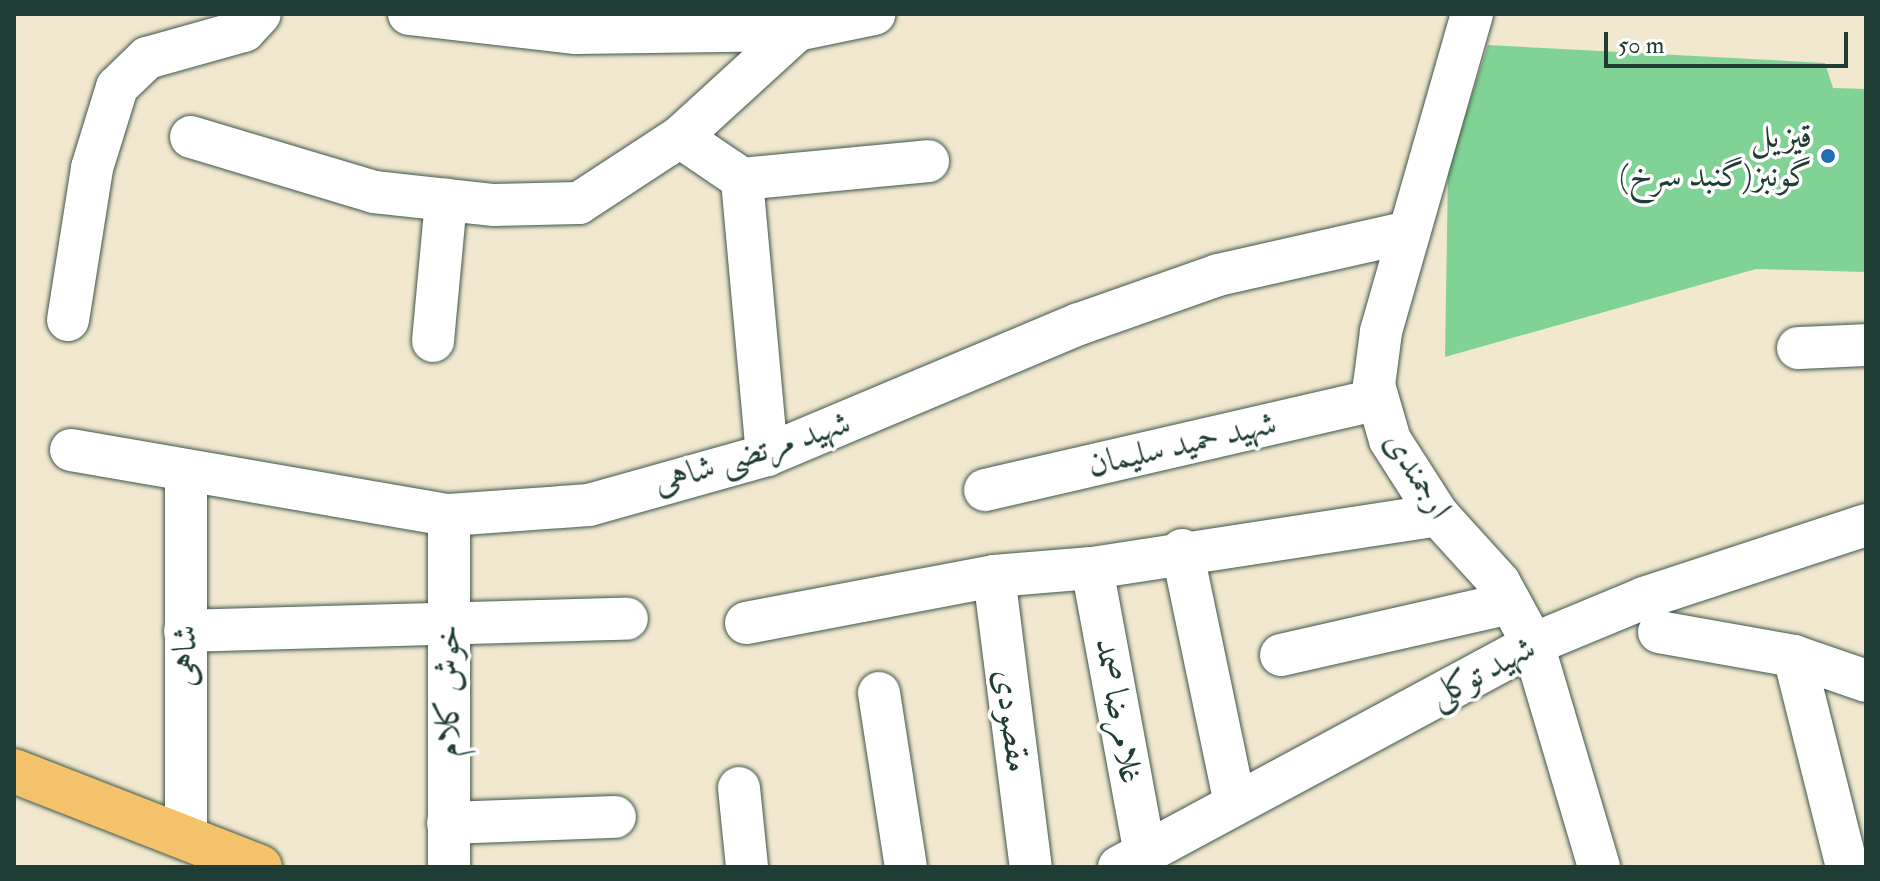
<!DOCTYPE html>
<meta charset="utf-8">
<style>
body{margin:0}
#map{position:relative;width:1880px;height:881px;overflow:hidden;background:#f2e8cf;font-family:"IM FELL Double Pica",Amiri,serif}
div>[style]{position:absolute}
.green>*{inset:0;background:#81d395}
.roads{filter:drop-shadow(0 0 2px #3f574b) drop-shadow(0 0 2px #3f574b)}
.minor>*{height:42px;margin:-21px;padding:0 21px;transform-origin:21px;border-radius:21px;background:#fff}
.major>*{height:44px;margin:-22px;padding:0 22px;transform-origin:22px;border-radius:22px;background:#f4c26a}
.dots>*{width:22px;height:22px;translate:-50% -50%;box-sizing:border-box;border:4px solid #fff;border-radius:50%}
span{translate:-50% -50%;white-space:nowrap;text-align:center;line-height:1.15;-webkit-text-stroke:7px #fff;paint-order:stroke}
.poi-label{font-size:34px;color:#1f3d34}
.right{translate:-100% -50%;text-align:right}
.street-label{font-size:34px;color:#1f3d34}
.frame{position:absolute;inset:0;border:16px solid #1f3d34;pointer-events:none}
.scale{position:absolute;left:1604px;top:32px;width:244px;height:36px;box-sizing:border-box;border:4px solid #1f3d34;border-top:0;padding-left:10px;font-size:24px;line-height:28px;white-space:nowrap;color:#1f3d34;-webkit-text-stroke:6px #fff;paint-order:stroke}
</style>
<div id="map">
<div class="green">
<div style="clip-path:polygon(1488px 45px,1825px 63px,1833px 88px,1866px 89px,1866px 272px,1756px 269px,1445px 357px,1448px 169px)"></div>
</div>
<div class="roads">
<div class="minor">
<div style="left:409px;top:14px;width:168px;rotate:6.5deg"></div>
<div style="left:576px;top:33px;width:221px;rotate:-0.8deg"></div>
<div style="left:797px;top:30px;width:79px;rotate:-11.7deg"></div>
<div style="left:1472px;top:14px;width:331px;rotate:106deg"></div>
<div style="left:1381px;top:332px;width:53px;rotate:97.5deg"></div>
<div style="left:1374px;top:385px;width:57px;rotate:73.8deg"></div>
<div style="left:1390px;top:440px;width:89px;rotate:57.4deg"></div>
<div style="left:1438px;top:515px;width:91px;rotate:47.7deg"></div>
<div style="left:1499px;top:582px;width:71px;rotate:61.3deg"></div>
<div style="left:1533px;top:644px;width:233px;rotate:73.5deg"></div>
<div style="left:191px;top:137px;width:191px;rotate:16.7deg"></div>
<div style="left:374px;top:192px;width:121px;rotate:6.2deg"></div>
<div style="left:494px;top:205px;width:85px;rotate:-1.3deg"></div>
<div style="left:579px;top:203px;width:121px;rotate:-33.2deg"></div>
<div style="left:742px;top:179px;width:187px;rotate:-5.5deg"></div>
<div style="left:68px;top:320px;width:154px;rotate:-81deg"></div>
<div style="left:92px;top:168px;width:85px;rotate:-72.8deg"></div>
<div style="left:117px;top:87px;width:42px;rotate:-44deg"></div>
<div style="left:147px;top:58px;width:101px;rotate:-15.6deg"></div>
<div style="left:244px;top:31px;width:23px;rotate:-47deg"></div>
<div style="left:433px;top:341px;width:142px;rotate:-84.7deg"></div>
<div style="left:1798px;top:348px;width:68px;rotate:-2.5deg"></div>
<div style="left:71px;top:450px;width:384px;rotate:9.8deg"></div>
<div style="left:449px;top:515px;width:140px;rotate:-4.1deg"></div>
<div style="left:589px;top:505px;width:185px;rotate:-15.7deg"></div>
<div style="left:767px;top:455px;width:338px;rotate:-22.8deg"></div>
<div style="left:1079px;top:324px;width:147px;rotate:-19.4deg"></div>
<div style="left:1218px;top:275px;width:196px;rotate:-12.7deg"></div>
<div style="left:767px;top:455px;width:277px;rotate:-95.2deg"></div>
<div style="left:742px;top:179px;width:75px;rotate:-145.9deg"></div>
<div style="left:680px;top:137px;width:159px;rotate:-42.4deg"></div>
<div style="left:186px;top:474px;width:364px;rotate:90deg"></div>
<div style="left:985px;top:490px;width:403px;rotate:-13deg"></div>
<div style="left:449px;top:515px;width:352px;rotate:90deg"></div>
<div style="left:1182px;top:550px;width:259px;rotate:78.2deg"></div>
<div style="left:1092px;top:568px;width:290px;rotate:79.5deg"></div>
<div style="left:994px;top:576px;width:293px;rotate:82.8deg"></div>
<div style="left:746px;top:623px;width:252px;rotate:-10.7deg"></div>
<div style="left:994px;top:576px;width:98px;rotate:-4.7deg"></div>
<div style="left:1092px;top:568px;width:350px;rotate:-8.7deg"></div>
<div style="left:185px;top:631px;width:442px;rotate:-1.6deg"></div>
<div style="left:1659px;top:632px;width:137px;rotate:10.1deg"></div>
<div style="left:1794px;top:656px;width:76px;rotate:19.1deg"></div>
<div style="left:1281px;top:655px;width:235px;rotate:-12.8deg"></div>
<div style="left:1794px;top:656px;width:218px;rotate:75.9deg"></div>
<div style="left:879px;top:693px;width:176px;rotate:81.2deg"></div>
<div style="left:739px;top:788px;width:79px;rotate:84.2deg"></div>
<div style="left:448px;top:823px;width:167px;rotate:-2.1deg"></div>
<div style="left:1119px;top:867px;width:470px;rotate:-28.3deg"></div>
<div style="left:1533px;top:644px;width:120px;rotate:-22.5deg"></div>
<div style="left:1644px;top:598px;width:234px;rotate:-18.2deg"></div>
</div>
<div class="major">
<div style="left:14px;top:771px;width:264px;rotate:21.3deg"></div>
</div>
</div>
<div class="dots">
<div style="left:1828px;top:156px;background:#1f6fb2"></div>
</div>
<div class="poi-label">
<span class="right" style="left:1812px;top:156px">قیزیل<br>گونبز(گنبد سرخ)</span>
</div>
<div class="street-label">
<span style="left:1182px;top:444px;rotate:-13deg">شهید حمید سلیمان</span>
<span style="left:752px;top:453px;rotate:-18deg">شهید مرتضی شاهی</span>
<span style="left:1418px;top:475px;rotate:58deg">ارجمندی</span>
<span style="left:185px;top:656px;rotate:-90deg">شاهی</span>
<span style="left:1482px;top:672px;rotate:-28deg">شهید توکلی</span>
<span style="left:448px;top:691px;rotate:-90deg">خوش کلام</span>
<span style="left:1119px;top:711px;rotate:80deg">غلامرضا صمد</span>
<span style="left:1012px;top:721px;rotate:83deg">مقصودی</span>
</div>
<div class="frame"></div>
<div class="scale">50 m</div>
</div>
